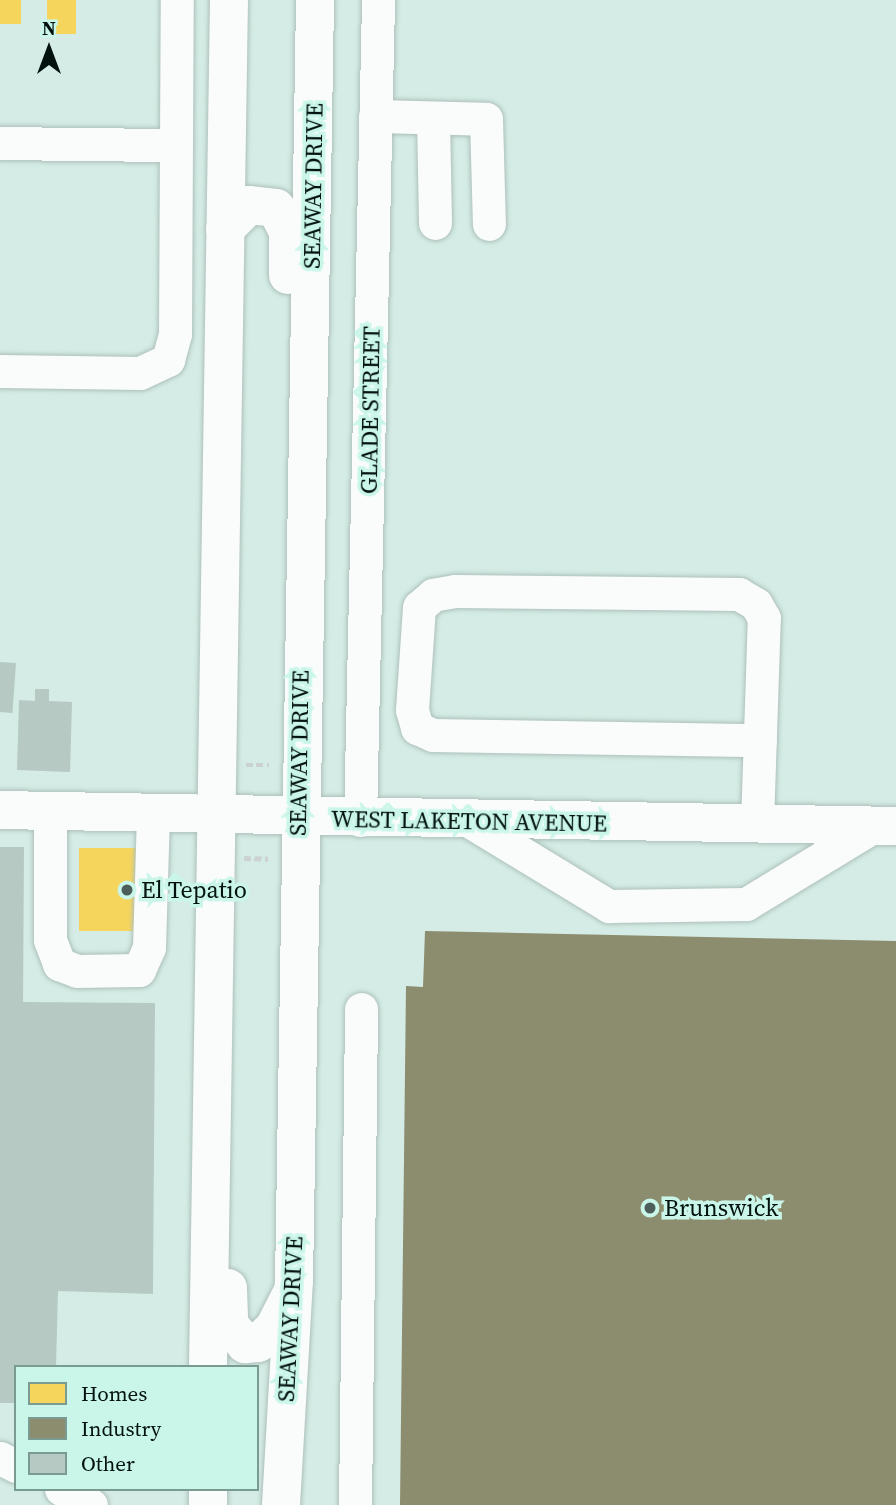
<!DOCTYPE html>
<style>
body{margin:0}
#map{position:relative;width:896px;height:1505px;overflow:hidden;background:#d4ece5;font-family:"Source Serif 4",serif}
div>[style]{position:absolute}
.homes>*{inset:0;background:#f6d55c;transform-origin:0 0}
.industry>*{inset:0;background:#8c8c6e}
.building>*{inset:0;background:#b6c9c3;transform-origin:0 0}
.path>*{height:4.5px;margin-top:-2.25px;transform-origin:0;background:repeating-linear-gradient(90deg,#cbd2d0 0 7px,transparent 0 10.5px)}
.roads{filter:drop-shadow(0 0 2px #aec0bb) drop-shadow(0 0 2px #aec0bb)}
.minor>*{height:33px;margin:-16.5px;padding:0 16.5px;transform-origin:16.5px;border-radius:16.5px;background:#f9fcfb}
.major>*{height:38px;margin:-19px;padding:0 19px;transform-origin:19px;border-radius:19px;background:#f9fcfb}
.highway>*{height:38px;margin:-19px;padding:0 19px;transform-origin:19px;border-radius:19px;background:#f9fcfb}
.dots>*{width:19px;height:19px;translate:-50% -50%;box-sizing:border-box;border:4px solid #caf6e9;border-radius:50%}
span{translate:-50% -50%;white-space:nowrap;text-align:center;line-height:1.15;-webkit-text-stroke:7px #caf6e9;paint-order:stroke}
.street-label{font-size:24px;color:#03120e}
.poi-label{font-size:24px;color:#03120e}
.left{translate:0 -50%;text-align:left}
.legend{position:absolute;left:14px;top:1365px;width:245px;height:126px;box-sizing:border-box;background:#caf6e9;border:2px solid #7a9b91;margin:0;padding:9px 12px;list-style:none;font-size:21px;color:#03120e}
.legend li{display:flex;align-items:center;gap:14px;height:35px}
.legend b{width:35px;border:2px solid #7a9b91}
.north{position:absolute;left:14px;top:14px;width:70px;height:70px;-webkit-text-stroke:5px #caf6e9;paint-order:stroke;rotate:0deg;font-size:19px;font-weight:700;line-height:28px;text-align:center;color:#03120e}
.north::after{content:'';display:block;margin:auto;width:24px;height:32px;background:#03120e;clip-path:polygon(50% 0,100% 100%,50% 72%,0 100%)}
</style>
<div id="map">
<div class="homes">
<div style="left:0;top:0;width:21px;height:24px"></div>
<div style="left:47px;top:0;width:29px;height:34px"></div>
<div style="left:79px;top:848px;width:63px;height:83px"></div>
</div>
<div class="industry">
<div style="clip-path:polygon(425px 931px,896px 941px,896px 1505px,400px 1505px,406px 986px,423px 987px)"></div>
</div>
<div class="building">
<div style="left:0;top:662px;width:16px;height:50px;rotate:4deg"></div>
<div style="clip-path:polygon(35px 689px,49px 689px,49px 701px,72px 702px,70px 772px,17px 770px,19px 700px,35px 701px)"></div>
<div style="clip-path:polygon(0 847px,24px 847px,23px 1002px,155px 1003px,153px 1294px,58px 1291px,56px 1367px,16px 1367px,16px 1403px,0 1403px)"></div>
</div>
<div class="path">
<div style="left:246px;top:765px;width:23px"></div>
<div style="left:244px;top:858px;width:24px;rotate:2deg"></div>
</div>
<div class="roads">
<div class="minor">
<div style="left:375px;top:116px;width:111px;rotate:1.5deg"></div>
<div style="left:486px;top:119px;width:105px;rotate:88.4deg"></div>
<div style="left:433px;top:118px;width:105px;rotate:88.9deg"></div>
<div style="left:0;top:143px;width:176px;rotate:0.7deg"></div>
<div style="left:0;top:371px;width:140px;rotate:0.8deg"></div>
<div style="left:140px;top:373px;width:31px;rotate:-25deg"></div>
<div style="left:168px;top:360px;width:27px;rotate:-75deg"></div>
<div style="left:175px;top:334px;width:334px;rotate:-89.7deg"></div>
<div style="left:50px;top:811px;width:129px;rotate:90deg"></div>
<div style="left:50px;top:940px;width:26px;rotate:69deg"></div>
<div style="left:59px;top:964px;width:19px;rotate:21deg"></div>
<div style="left:77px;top:971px;width:62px;rotate:-0.9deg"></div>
<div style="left:139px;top:970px;width:24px;rotate:-66deg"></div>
<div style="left:149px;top:948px;width:135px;rotate:-88.3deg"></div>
<div style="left:360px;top:820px;width:820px;rotate:-88.74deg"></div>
<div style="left:469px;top:821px;width:164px;rotate:31.3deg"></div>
<div style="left:609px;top:906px;width:137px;rotate:-0.8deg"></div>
<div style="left:746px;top:904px;width:152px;rotate:-31.3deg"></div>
<div style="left:757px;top:824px;width:206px;rotate:-88.1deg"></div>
<div style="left:764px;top:618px;width:16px;rotate:-120deg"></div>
<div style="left:756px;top:604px;width:20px;rotate:-150deg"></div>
<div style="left:739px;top:594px;width:284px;rotate:-179.4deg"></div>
<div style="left:455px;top:591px;width:22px;rotate:170deg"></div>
<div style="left:433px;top:595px;width:18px;rotate:139deg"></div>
<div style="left:419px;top:607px;width:103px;rotate:93.9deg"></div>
<div style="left:412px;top:710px;width:19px;rotate:74deg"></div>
<div style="left:417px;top:728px;width:17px;rotate:24deg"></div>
<div style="left:433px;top:735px;width:327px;rotate:0.9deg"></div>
<div style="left:0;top:1458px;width:18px;rotate:27deg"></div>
<div style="left:61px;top:1489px;width:34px;rotate:28deg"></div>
<div style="left:355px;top:1505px;width:496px;rotate:-89.3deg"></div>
</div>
<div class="major">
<div style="left:0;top:810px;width:896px;rotate:1.02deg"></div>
</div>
<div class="highway">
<div style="left:225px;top:229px;width:34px;rotate:-45deg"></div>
<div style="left:249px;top:205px;width:27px;rotate:6deg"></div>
<div style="left:276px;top:208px;width:27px;rotate:63deg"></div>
<div style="left:288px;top:232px;width:43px;rotate:90deg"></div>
<div style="left:228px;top:1288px;width:36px;rotate:88deg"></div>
<div style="left:229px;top:1324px;width:26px;rotate:51deg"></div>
<div style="left:245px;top:1344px;width:13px;rotate:-4deg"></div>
<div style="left:258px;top:1343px;width:22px;rotate:-43deg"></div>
<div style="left:274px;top:1328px;width:38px;rotate:-63deg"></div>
<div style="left:208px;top:1367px;width:1367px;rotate:-89.12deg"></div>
<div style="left:208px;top:1505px;width:16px;rotate:-90deg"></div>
<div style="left:281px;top:1505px;width:223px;rotate:-86.7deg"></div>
<div style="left:294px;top:1282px;width:1282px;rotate:-89.06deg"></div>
</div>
</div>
<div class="dots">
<div style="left:127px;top:890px;background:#4c5e59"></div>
<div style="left:650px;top:1208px;background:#4c5e59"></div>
</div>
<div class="street-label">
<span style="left:313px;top:186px;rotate:-89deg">SEAWAY DRIVE</span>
<span style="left:370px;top:410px;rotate:-89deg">GLADE STREET</span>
<span style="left:299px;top:753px;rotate:-89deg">SEAWAY DRIVE</span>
<span style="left:469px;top:821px;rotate:1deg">WEST LAKETON AVENUE</span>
<span style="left:290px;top:1319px;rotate:-87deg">SEAWAY DRIVE</span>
</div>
<div class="poi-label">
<span class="left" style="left:141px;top:890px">El Tepatio</span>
<span class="left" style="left:664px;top:1208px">Brunswick</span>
</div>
<ul class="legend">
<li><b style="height:19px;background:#f6d55c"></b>Homes</li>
<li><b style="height:19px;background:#8c8c6e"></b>Industry</li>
<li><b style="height:19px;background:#b6c9c3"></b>Other</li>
</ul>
<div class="north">N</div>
</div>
